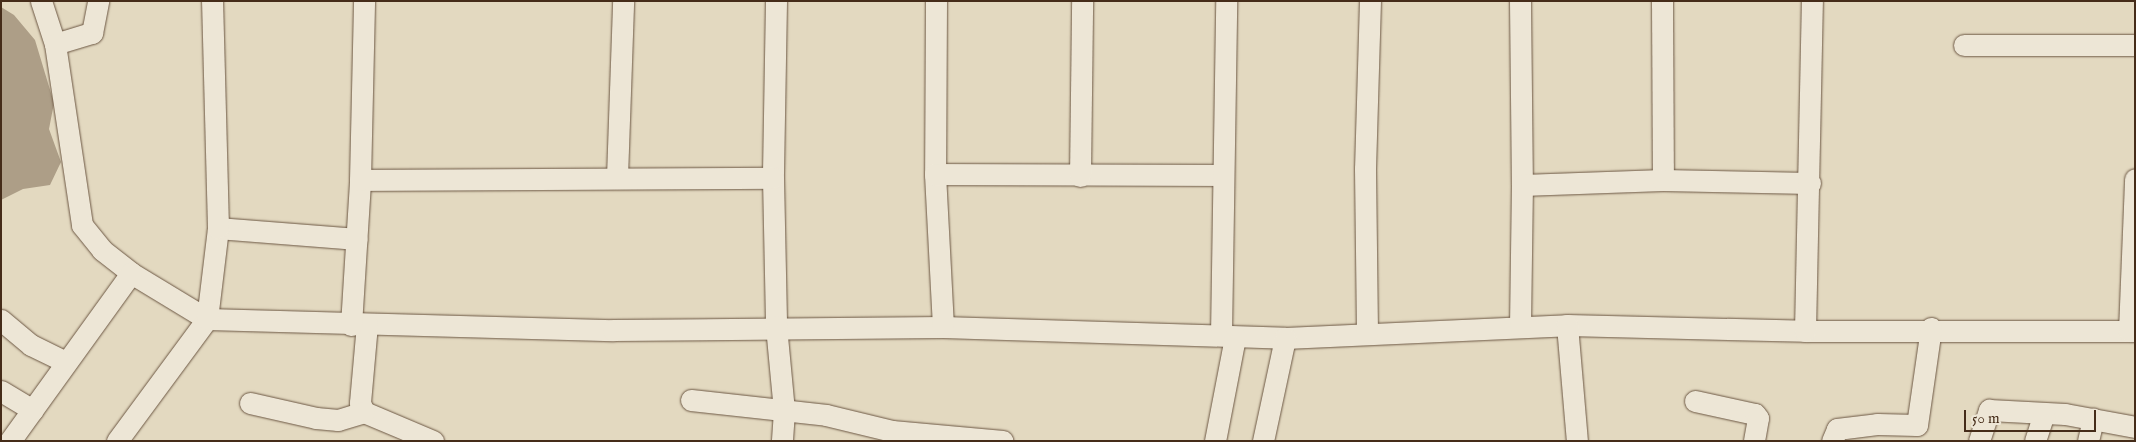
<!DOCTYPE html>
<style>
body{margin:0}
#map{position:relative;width:2136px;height:442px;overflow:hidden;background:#e3d9c0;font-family:"IM FELL English",serif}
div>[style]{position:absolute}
.water>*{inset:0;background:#ad9e87}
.roads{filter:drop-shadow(0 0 1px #6c5743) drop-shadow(0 0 1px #6c5743)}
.minor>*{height:21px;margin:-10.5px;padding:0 10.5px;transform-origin:10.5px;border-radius:10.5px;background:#ede6d6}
span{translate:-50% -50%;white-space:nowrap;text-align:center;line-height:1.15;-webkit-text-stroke:4px #ede6d6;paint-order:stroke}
.frame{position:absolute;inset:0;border:2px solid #452c19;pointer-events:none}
.scale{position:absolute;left:1964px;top:410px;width:132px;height:22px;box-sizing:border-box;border:2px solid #452c19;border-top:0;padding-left:6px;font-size:15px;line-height:18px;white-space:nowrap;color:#452c19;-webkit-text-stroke:4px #ede6d6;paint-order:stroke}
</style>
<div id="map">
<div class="water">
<div style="clip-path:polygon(1px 7px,14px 15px,35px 40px,54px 103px,49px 129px,61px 162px,50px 185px,23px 189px,1px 200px)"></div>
</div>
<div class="roads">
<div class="minor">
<div style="left:41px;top:1px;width:45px;rotate:72deg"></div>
<div style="left:55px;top:44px;width:183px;rotate:81.5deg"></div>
<div style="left:82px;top:225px;width:32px;rotate:51deg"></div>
<div style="left:102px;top:250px;width:37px;rotate:38deg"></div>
<div style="left:131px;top:273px;width:89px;rotate:31.2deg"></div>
<div style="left:207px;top:319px;width:406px;rotate:1.6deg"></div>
<div style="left:613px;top:330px;width:330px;rotate:-0.5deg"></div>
<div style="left:943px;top:327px;width:342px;rotate:1.8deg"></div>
<div style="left:1285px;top:338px;width:282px;rotate:-2.6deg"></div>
<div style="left:1567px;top:325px;width:238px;rotate:1.4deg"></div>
<div style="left:1805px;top:331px;width:330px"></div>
<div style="left:776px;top:1px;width:177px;rotate:91deg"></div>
<div style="left:773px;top:178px;width:148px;rotate:88.8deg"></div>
<div style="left:776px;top:326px;width:85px;rotate:84.6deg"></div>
<div style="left:784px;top:411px;width:30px;rotate:94deg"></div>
<div style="left:936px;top:1px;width:173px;rotate:90.3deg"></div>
<div style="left:935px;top:174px;width:153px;rotate:87deg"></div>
<div style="left:1520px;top:1px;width:184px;rotate:89.4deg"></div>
<div style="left:1662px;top:1px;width:179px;rotate:89.7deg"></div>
<div style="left:55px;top:44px;width:39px;rotate:-17deg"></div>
<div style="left:92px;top:33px;width:33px;rotate:-79deg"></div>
<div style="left:1964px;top:45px;width:171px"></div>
<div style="left:935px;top:174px;width:286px;rotate:0.2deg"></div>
<div style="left:1080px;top:176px;width:175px;rotate:-89.3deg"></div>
<div style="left:617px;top:177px;width:176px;rotate:-88deg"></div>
<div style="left:360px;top:180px;width:413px;rotate:-0.3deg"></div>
<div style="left:218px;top:228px;width:139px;rotate:4.5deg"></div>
<div style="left:1px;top:320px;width:39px;rotate:40deg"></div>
<div style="left:31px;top:345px;width:39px;rotate:26deg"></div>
<div style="left:367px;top:324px;width:79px;rotate:95.1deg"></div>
<div style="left:360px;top:403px;width:10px;rotate:66deg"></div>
<div style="left:364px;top:412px;width:75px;rotate:22.8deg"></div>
<div style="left:351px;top:325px;width:145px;rotate:-86.4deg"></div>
<div style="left:360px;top:180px;width:179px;rotate:-88.7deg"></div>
<div style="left:1567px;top:325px;width:116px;rotate:85.1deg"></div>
<div style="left:1520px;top:326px;width:141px;rotate:-89.2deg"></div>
<div style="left:1522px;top:185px;width:141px;rotate:-2deg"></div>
<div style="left:1663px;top:180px;width:147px;rotate:1.2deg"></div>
<div style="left:1805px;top:331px;width:330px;rotate:-88.8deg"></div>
<div style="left:2129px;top:331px;width:152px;rotate:-87.7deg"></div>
<div style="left:1367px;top:332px;width:163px;rotate:-90.7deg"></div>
<div style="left:1365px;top:169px;width:168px;rotate:-88.3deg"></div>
<div style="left:1221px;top:335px;width:334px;rotate:-89.1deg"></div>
<div style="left:1px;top:391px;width:37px;rotate:31deg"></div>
<div style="left:691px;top:400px;width:136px;rotate:6.3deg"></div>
<div style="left:826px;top:415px;width:68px;rotate:13.6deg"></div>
<div style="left:892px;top:431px;width:111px;rotate:5.1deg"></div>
<div style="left:1695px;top:401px;width:61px;rotate:12.2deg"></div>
<div style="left:1755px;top:414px;width:5px;rotate:53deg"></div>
<div style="left:1758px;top:418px;width:23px;rotate:100deg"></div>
<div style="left:250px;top:403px;width:68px;rotate:12.8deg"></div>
<div style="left:316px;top:418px;width:22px;rotate:5deg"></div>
<div style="left:338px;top:420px;width:27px;rotate:-17deg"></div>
<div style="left:10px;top:441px;width:207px;rotate:-54.2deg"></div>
<div style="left:117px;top:441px;width:152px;rotate:-53.6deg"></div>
<div style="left:207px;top:319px;width:92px;rotate:-83.1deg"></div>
<div style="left:218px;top:228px;width:227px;rotate:-91.5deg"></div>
<div style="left:1215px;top:441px;width:106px;rotate:-79.1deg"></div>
<div style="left:1263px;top:441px;width:105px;rotate:-77.9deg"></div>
<div style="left:1832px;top:441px;width:13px;rotate:-67deg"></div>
<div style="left:1837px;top:429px;width:40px;rotate:-7.1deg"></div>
<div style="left:1877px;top:424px;width:40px;rotate:1.4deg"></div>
<div style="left:1917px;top:425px;width:98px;rotate:-81.8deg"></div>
<div style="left:1979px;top:441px;width:33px;rotate:-72deg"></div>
<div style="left:1989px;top:410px;width:76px;rotate:3deg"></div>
<div style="left:2065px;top:414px;width:71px;rotate:10.5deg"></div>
<div style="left:2035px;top:441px;width:29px;rotate:-72deg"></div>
<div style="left:2088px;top:441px;width:23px;rotate:-77deg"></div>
</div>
</div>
<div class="frame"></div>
<div class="scale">50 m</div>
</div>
